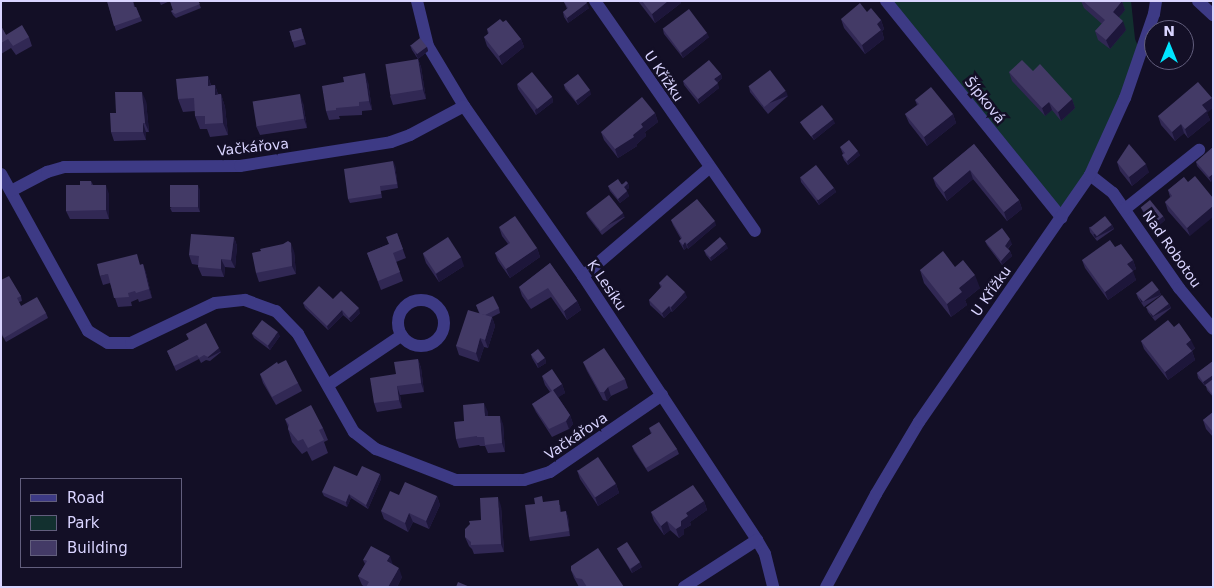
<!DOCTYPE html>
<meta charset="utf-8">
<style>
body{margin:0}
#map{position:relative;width:1214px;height:588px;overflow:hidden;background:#130f26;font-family:"DejaVu Sans",sans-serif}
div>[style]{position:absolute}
.green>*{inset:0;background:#12302f}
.minor>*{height:12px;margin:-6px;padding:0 6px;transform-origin:6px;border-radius:6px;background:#3d3a85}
.minor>.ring{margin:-6px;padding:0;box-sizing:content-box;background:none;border:12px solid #3d3a85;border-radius:50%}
.tertiary>*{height:12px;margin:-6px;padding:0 6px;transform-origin:6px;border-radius:6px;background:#3d3a85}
.wall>*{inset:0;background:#312854;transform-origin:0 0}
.shaded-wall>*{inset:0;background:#1d163a;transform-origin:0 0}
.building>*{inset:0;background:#433a66;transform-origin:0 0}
span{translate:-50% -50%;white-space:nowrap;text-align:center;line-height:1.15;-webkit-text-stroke:5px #130f26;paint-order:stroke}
.street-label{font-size:14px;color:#d9d4ff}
.frame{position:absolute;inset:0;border:2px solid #d9d4ff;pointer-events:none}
.legend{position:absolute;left:20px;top:478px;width:162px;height:90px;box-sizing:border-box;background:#130f26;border:1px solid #625e7d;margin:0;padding:6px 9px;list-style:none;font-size:15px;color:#d9d4ff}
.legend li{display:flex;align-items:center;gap:10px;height:25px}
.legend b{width:25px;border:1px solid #625e7d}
.north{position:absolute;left:1144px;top:20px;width:50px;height:50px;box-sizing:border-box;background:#130f26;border:1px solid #625e7d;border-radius:50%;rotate:0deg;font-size:14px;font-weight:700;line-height:20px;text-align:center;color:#d9d4ff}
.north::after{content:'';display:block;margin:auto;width:18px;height:22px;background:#00e5ff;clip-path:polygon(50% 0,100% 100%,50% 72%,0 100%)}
</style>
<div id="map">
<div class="green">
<div style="clip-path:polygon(886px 1px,1131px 1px,1135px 39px,1141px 54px,1125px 98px,1062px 218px)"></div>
</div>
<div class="minor">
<div style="left:417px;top:1px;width:46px;rotate:76.3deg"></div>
<div style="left:428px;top:46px;width:70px;rotate:59deg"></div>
<div style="left:464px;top:106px;width:208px;rotate:55deg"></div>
<div style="left:583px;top:276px;width:316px;rotate:56.6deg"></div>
<div style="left:757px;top:540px;width:16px;rotate:60deg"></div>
<div style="left:765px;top:554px;width:34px;rotate:76deg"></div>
<div style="left:595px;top:1px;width:280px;rotate:55.2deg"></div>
<div style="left:886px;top:1px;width:279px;rotate:51deg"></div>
<div style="left:1px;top:174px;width:179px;rotate:61deg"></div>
<div style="left:88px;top:331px;width:23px;rotate:31deg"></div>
<div style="left:108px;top:343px;width:23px"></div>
<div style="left:131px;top:343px;width:93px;rotate:-25.5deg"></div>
<div style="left:215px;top:303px;width:30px;rotate:-6deg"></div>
<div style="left:245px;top:300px;width:33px;rotate:20deg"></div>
<div style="left:276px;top:311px;width:32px;rotate:46deg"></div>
<div style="left:298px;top:334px;width:113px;rotate:60.3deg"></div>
<div style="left:354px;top:432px;width:28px;rotate:38deg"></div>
<div style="left:376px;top:449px;width:86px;rotate:21.2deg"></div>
<div style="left:456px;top:480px;width:68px"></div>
<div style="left:524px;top:480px;width:27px;rotate:-17deg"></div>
<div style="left:550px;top:472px;width:136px;rotate:-34.5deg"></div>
<div style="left:1090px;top:175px;width:29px;rotate:38deg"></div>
<div style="left:1113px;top:193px;width:116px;rotate:55.2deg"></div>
<div style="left:1179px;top:288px;width:53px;rotate:50.3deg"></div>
<div style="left:11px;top:191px;width:41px;rotate:-27.8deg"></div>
<div style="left:47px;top:172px;width:18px;rotate:-16deg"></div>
<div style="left:64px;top:167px;width:176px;rotate:-0.3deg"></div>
<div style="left:240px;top:166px;width:153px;rotate:-9deg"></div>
<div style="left:391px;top:142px;width:20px;rotate:-20deg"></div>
<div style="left:410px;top:135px;width:61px;rotate:-28.2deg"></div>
<div style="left:1125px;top:209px;width:95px;rotate:-38.6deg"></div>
<div style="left:583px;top:276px;width:166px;rotate:-40.6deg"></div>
<div class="ring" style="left:398px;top:300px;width:34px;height:34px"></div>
<div style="left:328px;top:385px;width:89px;rotate:-34deg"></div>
<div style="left:684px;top:587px;width:87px;rotate:-32.8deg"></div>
<div style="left:826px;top:587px;width:106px;rotate:-61.7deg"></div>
<div style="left:876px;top:494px;width:84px;rotate:-59.2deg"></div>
<div style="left:919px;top:422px;width:300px;rotate:-55.3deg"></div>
<div style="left:1090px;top:175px;width:85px;rotate:-65.6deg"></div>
<div style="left:1125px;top:98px;width:89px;rotate:-71deg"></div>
<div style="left:1154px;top:14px;width:13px;rotate:-81deg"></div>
</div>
<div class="tertiary">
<div style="left:1198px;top:1px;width:21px;rotate:43deg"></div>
</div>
<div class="wall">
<div style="clip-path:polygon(107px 1px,133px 1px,135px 7px,136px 7px,142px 21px,116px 31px)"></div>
<div style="clip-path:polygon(159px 1px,198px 1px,201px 8px,176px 18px,173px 15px,171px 11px,173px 10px,170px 1px,161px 5px)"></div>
<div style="clip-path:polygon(638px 1px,680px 1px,681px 3px,655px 23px)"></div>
<div style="clip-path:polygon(1081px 1px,1122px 1px,1125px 10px,1119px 17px,1126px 30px,1110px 49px,1098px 40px,1095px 31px,1102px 24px,1084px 8px)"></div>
<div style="clip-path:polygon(564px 2px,589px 8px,568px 23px,564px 17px,563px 12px,567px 9px)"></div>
<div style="clip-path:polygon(867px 12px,881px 20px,884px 29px,882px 31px,884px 39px,865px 54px,844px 28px,841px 19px)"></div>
<div style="clip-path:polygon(503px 22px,521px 39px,524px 47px,502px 65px,487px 46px,484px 37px,488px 34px,487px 29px)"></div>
<div style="clip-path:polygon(1px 26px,6px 35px,29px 37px,32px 46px,16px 55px,11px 48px,1px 54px)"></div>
<div style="left:301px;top:28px;width:17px;height:12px;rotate:73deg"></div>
<div style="clip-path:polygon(663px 30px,709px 37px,683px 58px,664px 34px)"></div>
<div style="clip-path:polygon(410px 45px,427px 47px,428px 51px,418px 59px,412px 50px)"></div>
<div style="clip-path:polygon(418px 59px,421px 67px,426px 99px,393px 105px,390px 96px)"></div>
<div style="clip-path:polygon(1033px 71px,1072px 99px,1075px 108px,1061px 121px,1052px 110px,1045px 116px,1012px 81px,1009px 72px)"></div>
<div style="clip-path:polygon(721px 74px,722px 78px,717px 83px,719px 88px,699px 104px,684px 85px,683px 81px)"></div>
<div style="clip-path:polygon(208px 76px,211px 85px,215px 85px,218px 94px,221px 94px,225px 107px,228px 135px,210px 137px,207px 129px,200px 129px,195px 116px,195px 111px,183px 112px,178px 99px)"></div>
<div style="clip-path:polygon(368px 82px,372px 110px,362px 111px,362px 115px,339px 116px,340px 119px,329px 120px,326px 111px)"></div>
<div style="clip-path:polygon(517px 84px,552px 97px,553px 102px,536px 115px,518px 89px)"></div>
<div style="clip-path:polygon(564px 85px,591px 94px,578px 105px,565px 89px)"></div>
<div style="clip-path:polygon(749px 87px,788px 96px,768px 114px,750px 92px)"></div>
<div style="clip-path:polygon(915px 100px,953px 114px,956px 123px,927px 146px,909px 123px,905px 114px,917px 105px)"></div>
<div style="clip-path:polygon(146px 101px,149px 132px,146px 132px,146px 140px,114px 141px,111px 132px,116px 113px)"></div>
<div style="clip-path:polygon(303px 103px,307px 128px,260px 135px,256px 126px)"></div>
<div style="clip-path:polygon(655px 113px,658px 122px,645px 132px,646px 136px,637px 144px,637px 146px,618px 158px,604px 140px,601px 132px)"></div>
<div style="clip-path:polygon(1207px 113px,1210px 120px,1188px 138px,1184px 133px,1175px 141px,1161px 125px,1158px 116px)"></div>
<div style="clip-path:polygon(801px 123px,835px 123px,814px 140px,803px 127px)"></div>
<div style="clip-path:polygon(974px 144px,1019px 200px,1022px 209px,1007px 221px,973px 179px,947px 201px,936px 186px,933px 178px)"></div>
<div style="clip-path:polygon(840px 147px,860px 155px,848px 165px,844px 160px,842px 155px,843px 154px)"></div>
<div style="clip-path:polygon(1213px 147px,1211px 182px,1197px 166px,1196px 162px)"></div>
<div style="clip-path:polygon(1117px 162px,1149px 172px,1132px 186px,1120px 171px)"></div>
<div style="clip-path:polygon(395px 165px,398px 188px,381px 191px,382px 198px,350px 203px,348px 199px)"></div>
<div style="clip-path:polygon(800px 177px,834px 188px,836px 192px,819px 205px,801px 182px)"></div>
<div style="clip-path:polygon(1184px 177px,1190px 236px,1168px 211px,1165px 202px,1170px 197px,1168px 190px)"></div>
<div style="clip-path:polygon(91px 181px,93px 185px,109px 194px,109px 219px,70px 219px,66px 211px)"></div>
<div style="clip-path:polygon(628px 183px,629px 188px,626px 190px,629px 196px,620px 203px,610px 191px,608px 186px)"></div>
<div style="clip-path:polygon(200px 190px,200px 212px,172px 212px,170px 208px)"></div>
<div style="clip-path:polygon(1141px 208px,1163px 216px,1165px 220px,1156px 228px,1143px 212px)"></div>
<div style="clip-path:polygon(586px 213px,625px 217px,602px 235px,588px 217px)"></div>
<div style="clip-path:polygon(671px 220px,716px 225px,688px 249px,687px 247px,684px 250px,681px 245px,679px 241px,681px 239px,673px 225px)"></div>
<div style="clip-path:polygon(1112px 225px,1114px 229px,1097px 241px,1090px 232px,1089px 227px)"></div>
<div style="clip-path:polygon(499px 227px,537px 248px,540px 257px,510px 278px,498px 261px,495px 253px,508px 244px,502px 236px)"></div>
<div style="clip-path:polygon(397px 233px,406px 258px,396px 262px,403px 281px,381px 290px,367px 253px,389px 244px)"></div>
<div style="clip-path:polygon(234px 237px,237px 246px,235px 268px,225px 267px,224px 277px,202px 276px,198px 267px,198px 265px,192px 264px,189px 255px)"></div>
<div style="clip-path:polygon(985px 241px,1012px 244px,1008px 249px,1010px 251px,1012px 256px,1002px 265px,987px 245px)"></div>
<div style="clip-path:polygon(728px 248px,711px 261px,706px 255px,704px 250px)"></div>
<div style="clip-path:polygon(294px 251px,296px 274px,259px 282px,256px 273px)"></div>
<div style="clip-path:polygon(423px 254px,464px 266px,439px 282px,426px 263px)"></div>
<div style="clip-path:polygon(1082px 260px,1133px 260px,1136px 269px,1132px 271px,1136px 280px,1108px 300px,1085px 268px)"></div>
<div style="clip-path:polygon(550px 263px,577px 301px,581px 310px,567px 320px,551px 297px,531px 309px,522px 296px,519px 287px)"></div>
<div style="clip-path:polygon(143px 264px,146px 273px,152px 298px,139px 302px,138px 299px,131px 302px,132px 306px,118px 307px,110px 283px,103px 285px,100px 276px)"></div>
<div style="clip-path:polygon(955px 267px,980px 288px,965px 300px,967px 305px,951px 317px,924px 283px,920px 270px)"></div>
<div style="clip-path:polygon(1px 280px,21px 296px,22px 301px,19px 302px,21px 306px,46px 313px,48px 318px,6px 342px,1px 334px)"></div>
<div style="clip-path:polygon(659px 283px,687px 297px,672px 312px,671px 311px,664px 318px,650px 305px,649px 300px,661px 288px)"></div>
<div style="clip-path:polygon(1159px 290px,1161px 295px,1144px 307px,1138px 298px,1136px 293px)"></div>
<div style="clip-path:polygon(333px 299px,360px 313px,351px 322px,343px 315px,328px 330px,305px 308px,303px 303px)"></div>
<div style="clip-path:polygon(1169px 304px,1171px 308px,1155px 321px,1148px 312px,1146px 307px)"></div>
<div style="clip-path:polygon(476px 305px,499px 308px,500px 313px,492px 317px,495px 326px,488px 348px,484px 347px,479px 362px,459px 355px,456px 346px,479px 313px)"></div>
<div style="clip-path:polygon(1174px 327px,1195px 348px,1192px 351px,1195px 360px,1168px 380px,1144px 349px,1141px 341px)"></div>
<div style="clip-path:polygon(186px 334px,221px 352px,210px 361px,206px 360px,201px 363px,199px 359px,176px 371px,167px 351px,189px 340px)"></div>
<div style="clip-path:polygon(252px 334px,280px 336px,270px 350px,254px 338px)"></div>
<div style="clip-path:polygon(531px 354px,545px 358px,546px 363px,538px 368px,532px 358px)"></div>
<div style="clip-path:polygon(418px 359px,421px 368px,424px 392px,400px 395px,402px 408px,377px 412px,374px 403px,396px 374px)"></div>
<div style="clip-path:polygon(1213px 361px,1213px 397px,1207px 390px,1206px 386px,1205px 386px,1198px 378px,1197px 373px)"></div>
<div style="clip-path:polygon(583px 362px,625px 379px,628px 388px,611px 396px,607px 401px,603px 400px,587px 371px)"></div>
<div style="clip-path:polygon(278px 364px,298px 383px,302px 391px,276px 405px,263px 383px,260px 374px)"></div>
<div style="clip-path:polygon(542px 376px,562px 384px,565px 393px,558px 397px,570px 415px,573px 424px,569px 429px,552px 437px,536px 412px,532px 404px,550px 392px,545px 385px)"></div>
<div style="clip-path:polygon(488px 412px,488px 416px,503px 424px,505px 452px,488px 453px,485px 446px,480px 446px,479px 445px,459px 448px,456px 439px,464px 421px)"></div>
<div style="clip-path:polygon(1213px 412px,1213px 437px,1206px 429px,1203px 420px)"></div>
<div style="clip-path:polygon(285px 419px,323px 428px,328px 440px,324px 442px,328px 453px,312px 461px,307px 451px,302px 454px,292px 442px,288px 429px,288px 427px)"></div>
<div style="clip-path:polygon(649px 428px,677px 449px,679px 454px,648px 472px,634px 451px,632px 446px,651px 434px)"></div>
<div style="clip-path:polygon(577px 470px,616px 484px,619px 493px,598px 506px,580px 479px)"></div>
<div style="clip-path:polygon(380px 474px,381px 479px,368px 509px,351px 498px,347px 507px,324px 496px,322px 492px,357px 476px)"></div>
<div style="clip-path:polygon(399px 495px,437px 496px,440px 505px,429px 529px,413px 522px,408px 532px,384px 519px,381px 511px)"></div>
<div style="clip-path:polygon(704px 501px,707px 510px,690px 522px,691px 525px,684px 529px,684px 534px,679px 538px,670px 530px,664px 535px,654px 521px,651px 512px)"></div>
<div style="clip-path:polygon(544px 502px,560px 505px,561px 512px,568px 516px,570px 536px,530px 541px,529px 537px)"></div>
<div style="clip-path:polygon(501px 506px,504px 552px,474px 554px,472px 549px,469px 546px,465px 537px,481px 520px)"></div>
<div style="clip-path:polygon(617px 548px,642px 567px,632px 573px,619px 552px)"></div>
<div style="clip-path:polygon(363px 560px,393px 565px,402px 577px,397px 587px,365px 587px,362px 585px,358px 576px,365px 564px)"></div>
<div style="clip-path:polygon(571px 570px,624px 587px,579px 587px,574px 578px)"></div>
</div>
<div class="shaded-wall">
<div style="clip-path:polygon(668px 1px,680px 1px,681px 3px,655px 23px,652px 14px)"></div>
<div style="clip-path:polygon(1122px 1px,1125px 10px,1116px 21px,1113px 12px)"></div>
<div style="clip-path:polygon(587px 3px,589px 8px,568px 23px,567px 18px)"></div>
<div style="clip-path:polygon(881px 20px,884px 29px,882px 31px,884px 39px,865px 54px,862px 45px,877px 24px)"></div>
<div style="clip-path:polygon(1123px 21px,1126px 30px,1110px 49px,1106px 40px)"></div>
<div style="clip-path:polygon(707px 33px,709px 37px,683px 58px,681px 53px)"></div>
<div style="clip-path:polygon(521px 39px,524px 47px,502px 65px,499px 56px)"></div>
<div style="clip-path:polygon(427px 47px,428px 51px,418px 59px,416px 54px)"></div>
<div style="clip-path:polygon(418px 59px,421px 67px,426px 99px,423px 90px)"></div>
<div style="clip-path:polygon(365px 73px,368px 82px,372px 110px,369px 101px)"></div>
<div style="clip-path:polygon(721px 74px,722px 78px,716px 83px,714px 79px)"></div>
<div style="clip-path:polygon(208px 76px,212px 89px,208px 86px)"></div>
<div style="clip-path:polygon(718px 83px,719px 88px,699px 104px,698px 99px)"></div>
<div style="clip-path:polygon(215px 85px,219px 98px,215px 95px)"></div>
<div style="clip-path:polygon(590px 90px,591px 94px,578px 105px,576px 100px)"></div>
<div style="left:786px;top:91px;width:5px;height:27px;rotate:68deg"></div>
<div style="clip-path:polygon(142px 92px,146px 101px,149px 132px,145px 123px)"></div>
<div style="clip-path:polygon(221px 94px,225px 107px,228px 135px,223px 123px)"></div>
<div style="clip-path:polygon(300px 94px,303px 103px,307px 128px,304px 119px)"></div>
<div style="clip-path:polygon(552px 97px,553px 102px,536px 115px,535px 110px)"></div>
<div style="clip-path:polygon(1212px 98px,1213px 100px,1213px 108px,1207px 113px,1210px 120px,1188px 138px,1185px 129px,1202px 105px)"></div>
<div style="clip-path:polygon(1072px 99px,1075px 108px,1061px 121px,1058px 112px)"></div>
<div style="clip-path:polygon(1049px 102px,1052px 110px,1045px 116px,1042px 108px)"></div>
<div style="clip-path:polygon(655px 113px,658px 122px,645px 132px,646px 136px,637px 144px,637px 146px,618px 158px,615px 149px,633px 135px,641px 124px)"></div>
<div style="clip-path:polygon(953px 114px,956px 123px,927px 146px,924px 137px)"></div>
<div style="clip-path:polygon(833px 119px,835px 123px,814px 140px,812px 135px)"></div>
<div style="clip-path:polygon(143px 123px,146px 132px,146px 140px,143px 132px)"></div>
<div style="clip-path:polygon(1181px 124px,1184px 133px,1175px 141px,1172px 132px)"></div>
<div style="clip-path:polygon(858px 151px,860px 155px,848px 165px,847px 161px)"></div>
<div style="clip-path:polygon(393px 161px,395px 165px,398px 188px,397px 184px)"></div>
<div style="clip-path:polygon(1146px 164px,1149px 172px,1132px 186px,1129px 177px)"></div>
<div style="clip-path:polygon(970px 170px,973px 179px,947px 201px,944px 192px)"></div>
<div style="clip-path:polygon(1213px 174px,1213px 180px,1211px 182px,1209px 177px)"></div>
<div style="clip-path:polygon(628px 183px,629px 188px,625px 191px,624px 187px)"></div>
<div style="clip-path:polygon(106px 185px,109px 194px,109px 219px,106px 210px)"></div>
<div style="clip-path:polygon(198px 185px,200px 190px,200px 212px,198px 207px)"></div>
<div style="clip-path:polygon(834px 188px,836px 192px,819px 205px,817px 200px)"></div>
<div style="clip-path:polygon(627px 191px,629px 196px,620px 203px,618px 199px)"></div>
<div style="clip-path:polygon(1019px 200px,1022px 209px,1007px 221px,1004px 212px)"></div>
<div style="clip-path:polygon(1213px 206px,1213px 217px,1190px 236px,1187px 228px)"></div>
<div style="left:623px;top:213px;width:4px;height:29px;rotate:63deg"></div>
<div style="clip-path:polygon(1163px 216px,1165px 220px,1156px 228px,1155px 223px)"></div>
<div style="clip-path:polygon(715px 221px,716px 225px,688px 249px,687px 244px)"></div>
<div style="left:1112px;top:225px;width:4px;height:21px;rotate:63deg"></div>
<div style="clip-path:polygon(234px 237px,237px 246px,235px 268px,231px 260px)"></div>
<div style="clip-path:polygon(1010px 239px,1012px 244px,1006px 250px,1005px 246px)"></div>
<div style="clip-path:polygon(685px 242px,687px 247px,684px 250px,683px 245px)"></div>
<div style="clip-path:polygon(291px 243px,294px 251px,296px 274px,292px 266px)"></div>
<div style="clip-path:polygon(726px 244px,728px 248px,711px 261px,710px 257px)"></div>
<div style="clip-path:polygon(537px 248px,540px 257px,510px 278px,506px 269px)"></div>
<div style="clip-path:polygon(1010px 251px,1012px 256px,1002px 265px,1001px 261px)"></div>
<div style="clip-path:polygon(461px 257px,464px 266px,439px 282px,436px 274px)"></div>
<div style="clip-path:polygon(221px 259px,225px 267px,224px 277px,221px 269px)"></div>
<div style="clip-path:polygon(1133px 260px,1136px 269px,1130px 273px,1127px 264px)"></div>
<div style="clip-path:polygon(143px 264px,146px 273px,152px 298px,149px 289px)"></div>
<div style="clip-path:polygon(1133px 271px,1136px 280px,1108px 300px,1105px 292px)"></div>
<div style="clip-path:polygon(975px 275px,980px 288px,965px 300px,967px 305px,951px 317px,947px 304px,959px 288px)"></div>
<div style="left:1159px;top:290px;width:5px;height:21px;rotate:68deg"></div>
<div style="clip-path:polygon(685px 292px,687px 297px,672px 312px,671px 307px)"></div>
<div style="clip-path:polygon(577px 301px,581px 310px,567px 320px,564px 311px)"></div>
<div style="left:1169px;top:304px;width:4px;height:21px;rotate:63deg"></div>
<div style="clip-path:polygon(669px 306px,671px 311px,664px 318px,662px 313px)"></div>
<div style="clip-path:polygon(359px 308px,360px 313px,351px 322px,349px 318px)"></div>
<div style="clip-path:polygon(342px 310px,343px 315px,328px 330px,327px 326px)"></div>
<div style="clip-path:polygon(492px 317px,495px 326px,488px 348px,485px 340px)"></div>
<div style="clip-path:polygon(278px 332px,280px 336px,270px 350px,268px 346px)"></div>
<div style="clip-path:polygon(480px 338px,484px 347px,479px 362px,476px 353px)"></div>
<div style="clip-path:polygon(1191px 340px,1195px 348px,1189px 352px,1186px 344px)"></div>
<div style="left:219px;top:348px;width:4px;height:14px;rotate:63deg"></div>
<div style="clip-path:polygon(1192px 351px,1195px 360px,1168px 380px,1165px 372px)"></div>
<div style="clip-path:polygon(545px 358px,546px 363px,538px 368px,537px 363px)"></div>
<div style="clip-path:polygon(418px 359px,421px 368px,424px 392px,421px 383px)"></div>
<div style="clip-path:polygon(1213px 375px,1213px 380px,1205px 386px,1203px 382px)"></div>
<div style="clip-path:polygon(562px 384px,565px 393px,556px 399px,553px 390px)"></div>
<div style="clip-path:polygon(397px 386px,400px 395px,402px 408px,399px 400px)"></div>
<div style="clip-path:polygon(608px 387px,611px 396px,607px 401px,604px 392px)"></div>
<div style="clip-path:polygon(484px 403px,488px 412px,488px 425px,485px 416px)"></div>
<div style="clip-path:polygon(570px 415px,573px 424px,569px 429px,566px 421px)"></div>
<div style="clip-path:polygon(500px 416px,503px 424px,505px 452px,502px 443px)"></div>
<div style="clip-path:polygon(380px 474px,381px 479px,368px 509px,366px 505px)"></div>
<div style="clip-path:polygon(616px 484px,619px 493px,598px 506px,595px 497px)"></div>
<div style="clip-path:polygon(349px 494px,351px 498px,347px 507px,346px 502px)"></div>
<div style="clip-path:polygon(437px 496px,440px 505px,429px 529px,426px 521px)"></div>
<div style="clip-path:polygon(498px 497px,501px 506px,504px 552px,501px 544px)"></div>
<div style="clip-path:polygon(704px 501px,707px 510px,690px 522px,691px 525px,684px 529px,684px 534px,679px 538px,676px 529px,686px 513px)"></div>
<div style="clip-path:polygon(566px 511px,568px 516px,570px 536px,569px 531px)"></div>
<div style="clip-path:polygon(409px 513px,413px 522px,408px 532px,405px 523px)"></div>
<div style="clip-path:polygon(667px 521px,670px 530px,664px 535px,661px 526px)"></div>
<div style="clip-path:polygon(390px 556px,393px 565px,387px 561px)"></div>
<div style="clip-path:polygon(640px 562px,642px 567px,632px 573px,631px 569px)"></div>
<div style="clip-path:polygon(399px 568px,402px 577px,397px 587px,388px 587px)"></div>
</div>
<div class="building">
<div style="clip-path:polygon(107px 1px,133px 1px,134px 7px,136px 7px,140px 17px,114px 26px)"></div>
<div style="clip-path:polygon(170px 1px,198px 1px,200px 4px,175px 14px,171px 11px,173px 10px)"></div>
<div style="clip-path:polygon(566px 1px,586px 1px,587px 3px,567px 18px,563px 12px,568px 8px,564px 2px)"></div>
<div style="clip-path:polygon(642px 1px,668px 1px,652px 14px)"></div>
<div style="clip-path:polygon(1083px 1px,1122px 1px,1113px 12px,1123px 21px,1106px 40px,1095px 31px,1105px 20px)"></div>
<div style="clip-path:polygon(860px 3px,867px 12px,871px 8px,881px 20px,877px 24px,881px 30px,862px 45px,841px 19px)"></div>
<div style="left:689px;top:9px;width:30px;height:33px;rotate:53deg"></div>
<div style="clip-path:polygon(500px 19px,503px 22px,506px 20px,521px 39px,499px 56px,484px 37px,489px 33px,487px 29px)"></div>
<div style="clip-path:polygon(22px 25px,29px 37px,13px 46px,8px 39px,1px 43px,1px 26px,6px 35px)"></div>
<div style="left:301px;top:28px;width:11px;height:12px;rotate:75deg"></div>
<div style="left:420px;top:38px;width:11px;height:12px;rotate:52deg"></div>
<div style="left:418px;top:59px;width:31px;height:33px;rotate:81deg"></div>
<div style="clip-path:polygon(709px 60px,721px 74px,714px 79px,718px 83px,698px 99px,683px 81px)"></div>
<div style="clip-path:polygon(1022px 60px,1033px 71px,1040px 64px,1072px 99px,1058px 112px,1049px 102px,1042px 108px,1009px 72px)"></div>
<div style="left:770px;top:70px;width:26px;height:27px;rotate:53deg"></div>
<div style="left:532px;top:72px;width:32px;height:19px;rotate:51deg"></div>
<div style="clip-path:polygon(365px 73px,369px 101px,359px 102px,359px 106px,336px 108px,336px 110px,326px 111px,322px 86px,344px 82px,343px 77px)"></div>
<div style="left:578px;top:74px;width:20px;height:18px;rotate:53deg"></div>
<div style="clip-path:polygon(208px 76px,208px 86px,215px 85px,215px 95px,221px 94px,223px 123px,205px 124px,205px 116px,195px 116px,194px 98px,178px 99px,176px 79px)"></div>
<div style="clip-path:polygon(1198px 82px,1212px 98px,1202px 105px,1207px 111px,1185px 129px,1181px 124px,1172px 132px,1158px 116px)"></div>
<div style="clip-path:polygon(931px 87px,953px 114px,924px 137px,905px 114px,919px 104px,915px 100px)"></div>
<div style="clip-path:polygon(115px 92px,142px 92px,145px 123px,143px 123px,143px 132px,111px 132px,110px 113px,116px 113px)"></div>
<div style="left:300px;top:94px;width:25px;height:48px;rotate:81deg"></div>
<div style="clip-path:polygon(642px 97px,655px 113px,641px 124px,643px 127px,633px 135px,634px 137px,615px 149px,601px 132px)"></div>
<div style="left:822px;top:105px;width:18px;height:28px;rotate:52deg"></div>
<div style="clip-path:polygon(849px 140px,858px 151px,847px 161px,842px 155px,845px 153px,840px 147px)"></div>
<div style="clip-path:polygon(974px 144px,1019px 200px,1004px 212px,970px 170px,944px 192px,933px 178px)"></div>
<div style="clip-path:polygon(1129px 144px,1146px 164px,1129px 177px,1117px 162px)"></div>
<div style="clip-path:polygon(1213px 147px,1213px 174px,1209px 177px,1196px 162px)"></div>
<div style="clip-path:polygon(393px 161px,397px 184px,380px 186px,381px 194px,348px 199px,344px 169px)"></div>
<div style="left:816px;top:165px;width:29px;height:20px;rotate:52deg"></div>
<div style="clip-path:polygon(1195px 176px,1213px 198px,1213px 206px,1187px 228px,1165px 202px,1172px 196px,1168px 190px,1184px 177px,1188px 182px)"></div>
<div style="clip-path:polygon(618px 179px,622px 185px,626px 181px,628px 183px,624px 187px,627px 191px,618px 199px,608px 186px)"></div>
<div style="clip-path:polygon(80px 181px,91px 181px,91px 185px,106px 185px,106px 210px,66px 211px,66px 185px,80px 185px)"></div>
<div style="left:198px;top:185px;width:22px;height:28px;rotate:90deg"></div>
<div style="left:609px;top:195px;width:23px;height:29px;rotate:52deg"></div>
<div style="clip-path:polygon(697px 199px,715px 221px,687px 244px,685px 242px,683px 245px,679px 241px,682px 238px,671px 220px)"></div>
<div style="left:1150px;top:200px;width:21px;height:12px;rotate:51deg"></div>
<div style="clip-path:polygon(515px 216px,537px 248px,506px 269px,495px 253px,510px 243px,499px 227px)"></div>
<div style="left:1105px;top:216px;width:11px;height:19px;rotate:52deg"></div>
<div style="clip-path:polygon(1002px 228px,1010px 239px,1005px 246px,1010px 251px,1001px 261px,985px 241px)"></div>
<div style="clip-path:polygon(397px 233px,403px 249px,393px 253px,400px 272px,378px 281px,367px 253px,389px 244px,386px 237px)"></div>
<div style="clip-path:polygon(191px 234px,234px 237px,231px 260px,221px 259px,221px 269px,198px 267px,199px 256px,189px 255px)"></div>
<div style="left:448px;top:237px;width:24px;height:30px;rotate:57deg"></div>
<div style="left:720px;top:237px;width:9px;height:21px;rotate:49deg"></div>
<div style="clip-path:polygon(1110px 240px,1115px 247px,1121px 244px,1133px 260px,1127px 264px,1133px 271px,1105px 292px,1082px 260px)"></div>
<div style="clip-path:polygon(288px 241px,291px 243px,292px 266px,256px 273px,252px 253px,261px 251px,260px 249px,283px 244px)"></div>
<div style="clip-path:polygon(943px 251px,955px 267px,963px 260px,975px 275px,959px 288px,962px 292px,947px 304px,920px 270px)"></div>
<div style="clip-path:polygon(137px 254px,140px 265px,143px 264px,149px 289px,136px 293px,135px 291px,128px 293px,129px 297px,114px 298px,108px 274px,100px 276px,97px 264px)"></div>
<div style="clip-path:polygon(550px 263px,577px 301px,564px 311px,548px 288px,528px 300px,519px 287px)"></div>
<div style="clip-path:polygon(667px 275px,685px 292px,671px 307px,669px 306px,662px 313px,649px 300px,662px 286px,659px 283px)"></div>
<div style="clip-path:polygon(9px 276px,21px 296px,17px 298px,21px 306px,37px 297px,46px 313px,4px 338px,1px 332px,1px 280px)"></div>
<div style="left:1152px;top:281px;width:11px;height:20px;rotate:52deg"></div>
<div style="clip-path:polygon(319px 286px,333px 299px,341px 291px,359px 308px,349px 318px,342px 310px,327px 326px,303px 303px)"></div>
<div style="left:1162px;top:295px;width:11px;height:20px;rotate:52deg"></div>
<div style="clip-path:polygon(493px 296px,499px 308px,485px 315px,480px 314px,476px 305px)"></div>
<div style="clip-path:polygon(468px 310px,492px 317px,485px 340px,480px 338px,476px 353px,456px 346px)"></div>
<div style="left:262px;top:320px;width:20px;height:17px;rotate:37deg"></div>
<div style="clip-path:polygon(1168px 320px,1174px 327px,1179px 323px,1191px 340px,1186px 344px,1192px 351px,1165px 372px,1141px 341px)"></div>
<div style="clip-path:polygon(206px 323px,219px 348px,208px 357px,204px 355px,199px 358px,197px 355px,174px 366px,167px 351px,189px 339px,186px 334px)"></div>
<div style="clip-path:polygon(604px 348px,625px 379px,608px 387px,604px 392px,600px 392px,583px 362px)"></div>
<div style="left:538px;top:349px;width:11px;height:9px;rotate:52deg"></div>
<div style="clip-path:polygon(418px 359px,421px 383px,397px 386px,399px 400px,374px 403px,370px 378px,396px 374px,394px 362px)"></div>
<div style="clip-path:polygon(286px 360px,298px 383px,272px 397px,260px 374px,277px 362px,278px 364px)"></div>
<div style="clip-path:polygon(1213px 361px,1213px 375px,1203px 382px,1197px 373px)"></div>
<div style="clip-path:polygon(552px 369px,562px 384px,553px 390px,570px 415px,566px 421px,549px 429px,532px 404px,552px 391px,542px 376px)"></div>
<div style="clip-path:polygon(1213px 379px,1213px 394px,1212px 394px,1205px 385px)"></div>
<div style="clip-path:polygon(484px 403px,485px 416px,500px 416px,502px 443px,485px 445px,484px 437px,477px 437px,477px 436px,456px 439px,454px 422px,464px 421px,463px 405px)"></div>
<div style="clip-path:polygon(311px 405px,323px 428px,319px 430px,324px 440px,308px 448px,303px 439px,298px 441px,288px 429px,289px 425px,285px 419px)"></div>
<div style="clip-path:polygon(1213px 412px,1213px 432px,1203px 420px)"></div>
<div style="clip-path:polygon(659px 422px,677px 449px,646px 468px,632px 446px,652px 433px,649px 428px)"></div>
<div style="left:598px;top:457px;width:32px;height:25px;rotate:56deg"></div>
<div style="clip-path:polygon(334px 466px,357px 476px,362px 466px,380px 474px,366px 505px,349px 494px,346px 502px,322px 492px)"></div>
<div style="clip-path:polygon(405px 482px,437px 496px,426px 521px,409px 513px,405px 523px,381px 511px,390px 491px,399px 495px)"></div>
<div style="clip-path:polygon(693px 485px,704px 501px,686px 513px,688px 516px,681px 521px,681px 526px,676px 529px,667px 521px,661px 526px,651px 512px)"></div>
<div style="clip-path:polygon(542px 496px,543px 502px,559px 500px,560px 512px,566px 511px,569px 531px,529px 537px,525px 505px,535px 504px,534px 498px)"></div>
<div style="clip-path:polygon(498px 497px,501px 544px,471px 545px,471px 542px,465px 537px,465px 529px,470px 524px,469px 521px,481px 520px,480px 498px)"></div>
<div style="left:627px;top:542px;width:24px;height:12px;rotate:57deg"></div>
<div style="clip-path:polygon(371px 546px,390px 556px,387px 561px,399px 568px,388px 587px,366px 587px,369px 582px,358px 576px,367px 561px,363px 560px)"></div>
<div style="clip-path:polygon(598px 548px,624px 587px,587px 587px,582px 579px,576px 578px,571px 570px,571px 566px)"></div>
<div style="clip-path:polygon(458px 582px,470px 587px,456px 587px)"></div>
</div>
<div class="street-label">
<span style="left:664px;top:76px;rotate:56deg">U Křížku</span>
<span style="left:985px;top:100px;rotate:51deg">Šípková</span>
<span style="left:253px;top:147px;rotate:-6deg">Vačkářova</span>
<span style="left:1172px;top:249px;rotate:55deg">Nad Robotou</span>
<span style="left:607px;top:285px;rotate:56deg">K Lesíku</span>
<span style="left:991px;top:291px;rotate:-55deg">U Křížku</span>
<span style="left:576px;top:436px;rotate:-34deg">Vačkářova</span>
</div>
<div class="frame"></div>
<ul class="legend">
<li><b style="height:6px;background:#3d3a85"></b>Road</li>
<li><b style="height:14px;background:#12302f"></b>Park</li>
<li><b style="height:14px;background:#433a66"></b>Building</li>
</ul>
<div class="north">N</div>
</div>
